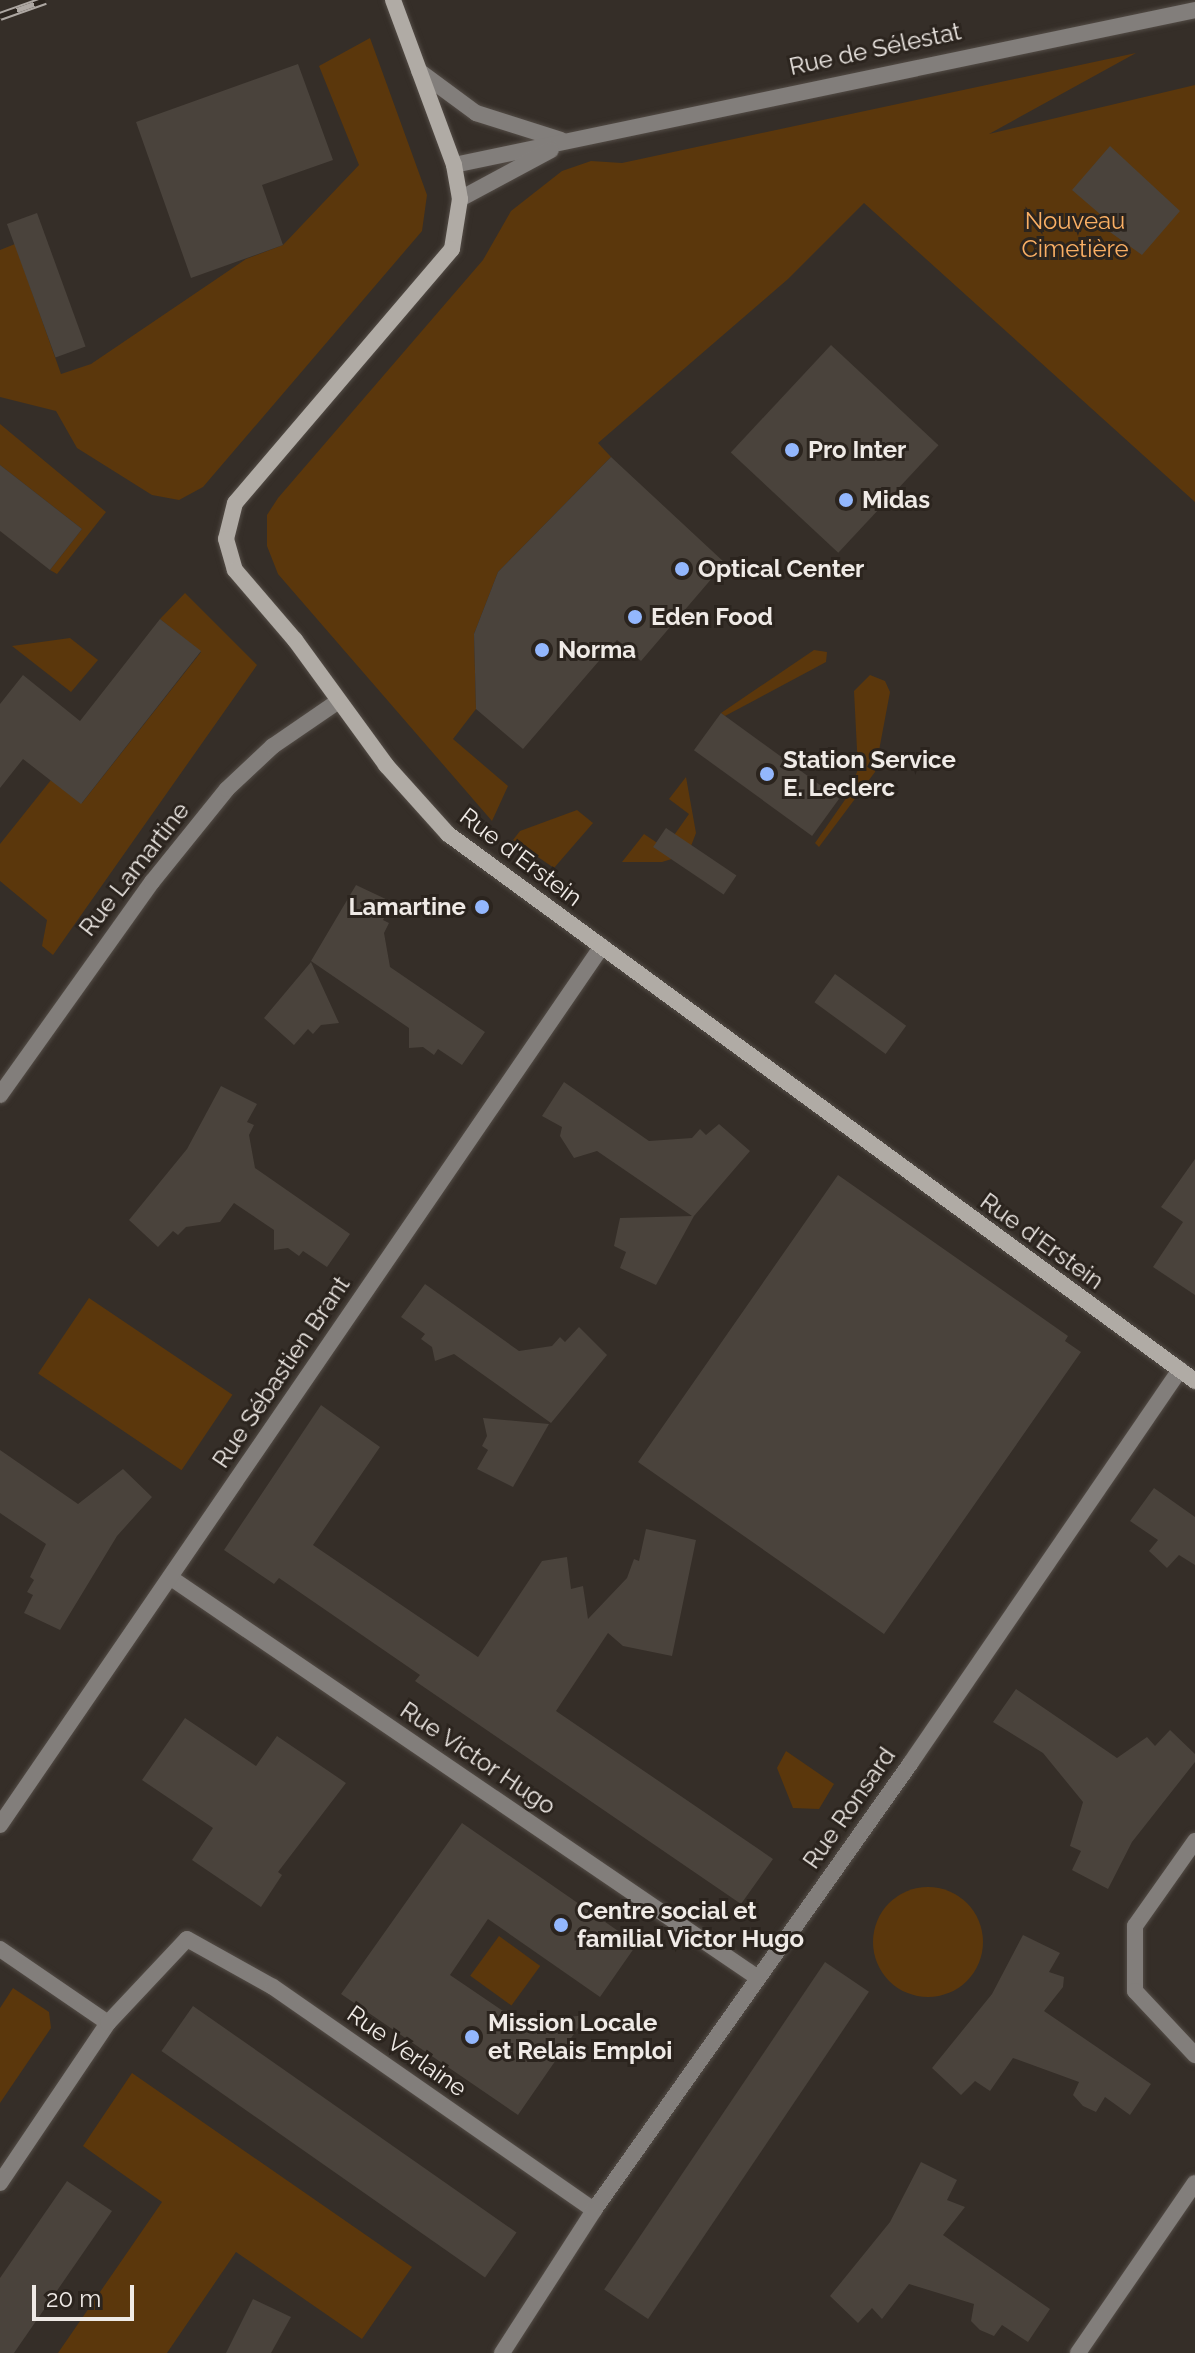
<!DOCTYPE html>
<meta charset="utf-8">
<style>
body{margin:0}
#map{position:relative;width:1195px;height:2353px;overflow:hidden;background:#352e28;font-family:Raleway,sans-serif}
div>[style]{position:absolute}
.green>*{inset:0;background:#5b370c;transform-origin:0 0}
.round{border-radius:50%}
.building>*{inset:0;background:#4a433c;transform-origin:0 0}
.roads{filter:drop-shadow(0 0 2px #534c46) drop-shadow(0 0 2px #534c46)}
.street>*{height:16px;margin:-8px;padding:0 8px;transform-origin:8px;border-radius:8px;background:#827e7b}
.secondary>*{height:16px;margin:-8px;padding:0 8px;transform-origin:8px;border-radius:8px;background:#b0aba5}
.rail>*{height:9px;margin-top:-4.5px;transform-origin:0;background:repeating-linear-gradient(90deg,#2b241e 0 18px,#ada7a2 0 36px);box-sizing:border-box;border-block:2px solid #ada7a2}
.dots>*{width:22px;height:22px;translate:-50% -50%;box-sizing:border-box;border:4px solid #2b241e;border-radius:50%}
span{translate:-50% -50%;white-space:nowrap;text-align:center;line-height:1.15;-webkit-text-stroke:6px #2b241e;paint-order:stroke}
.street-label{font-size:24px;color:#efeae6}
.park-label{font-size:24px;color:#faaf64}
.poi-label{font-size:24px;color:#efeae6;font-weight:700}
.left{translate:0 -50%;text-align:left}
.right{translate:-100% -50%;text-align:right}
.scale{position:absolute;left:32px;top:2285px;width:102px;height:36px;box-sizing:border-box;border:4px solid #efeae6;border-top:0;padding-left:10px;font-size:24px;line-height:28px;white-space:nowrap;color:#efeae6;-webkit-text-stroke:6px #2b241e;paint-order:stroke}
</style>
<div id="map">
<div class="green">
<div style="clip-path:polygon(370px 38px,427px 195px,422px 231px,203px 487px,179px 500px,152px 495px,77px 448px,56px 411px,0 397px,0 250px,15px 244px,61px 374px,91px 364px,246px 259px,283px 245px,359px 165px,319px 66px)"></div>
<div style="clip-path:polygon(1136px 53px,989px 134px,1195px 85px,1195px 502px,864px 203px,788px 279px,598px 443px,611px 457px,498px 572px,474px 634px,476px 709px,453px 739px,508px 786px,492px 821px,278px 574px,267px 546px,267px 515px,278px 498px,483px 260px,511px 211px,562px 171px,591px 161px,622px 163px)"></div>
<div style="clip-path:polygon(0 424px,106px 512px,57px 574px,50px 570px,82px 529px,0 465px)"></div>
<div style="clip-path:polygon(185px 593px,257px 665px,53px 955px,42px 946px,47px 920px,0 881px,0 844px,51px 780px,82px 803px,201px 652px,160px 619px)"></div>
<div style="clip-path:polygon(70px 638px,98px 660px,71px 692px,12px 646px)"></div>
<div style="clip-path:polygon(814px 650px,827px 652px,826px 662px,725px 716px,721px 713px)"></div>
<div style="clip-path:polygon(870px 675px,885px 681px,890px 692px,875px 772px,819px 847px,815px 843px,849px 794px,858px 769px,854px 691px)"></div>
<div style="clip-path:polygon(686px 777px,696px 833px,688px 854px,662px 862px,622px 862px,644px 834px,665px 848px,689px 814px,669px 799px)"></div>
<div style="clip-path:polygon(577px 810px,593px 823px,554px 868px,513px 840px,520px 831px)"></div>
<div style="left:89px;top:1298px;width:173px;height:91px;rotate:34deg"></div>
<div style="clip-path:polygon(786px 1751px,834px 1784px,819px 1809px,793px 1808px,777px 1768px)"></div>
<div class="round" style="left:873px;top:1887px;width:110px;height:110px"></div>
<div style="left:499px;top:1936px;width:51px;height:49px;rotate:36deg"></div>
<div style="clip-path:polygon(13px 1988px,49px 2012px,51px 2028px,0 2103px,0 2008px)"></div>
<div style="clip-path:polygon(132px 2073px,412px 2267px,362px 2339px,236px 2252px,167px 2353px,58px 2353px,162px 2202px,83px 2146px)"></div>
</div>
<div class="building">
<div style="clip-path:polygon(298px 64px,333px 160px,262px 185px,283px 245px,191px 278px,136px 122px)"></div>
<div style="clip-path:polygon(1110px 146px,1180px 211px,1142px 255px,1103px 227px,1108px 221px,1072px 190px)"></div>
<div style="left:37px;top:213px;width:142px;height:32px;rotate:70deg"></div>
<div style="left:831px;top:345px;width:147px;height:147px;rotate:43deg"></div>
<div style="clip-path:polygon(611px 457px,725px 563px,641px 661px,617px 640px,523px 749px,476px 709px,474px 634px,498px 572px)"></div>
<div style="clip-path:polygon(0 465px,82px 529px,50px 570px,0 531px)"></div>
<div style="clip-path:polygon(160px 619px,201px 651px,81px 804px,23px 759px,0 788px,0 704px,23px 675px,80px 721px)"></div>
<div style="left:721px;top:713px;width:146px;height:46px;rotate:36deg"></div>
<div style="left:666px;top:828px;width:85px;height:23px;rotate:34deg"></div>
<div style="clip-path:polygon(356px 885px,392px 902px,383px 920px,389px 923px,384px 933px,390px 967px,485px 1032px,462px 1065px,438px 1049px,434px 1055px,423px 1047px,409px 1048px,409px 1028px,311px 961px)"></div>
<div style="clip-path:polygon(311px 962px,339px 1023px,321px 1025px,313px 1034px,308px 1029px,294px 1045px,264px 1018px)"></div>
<div style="left:835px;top:974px;width:88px;height:35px;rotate:36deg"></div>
<div style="clip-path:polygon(564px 1082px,649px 1141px,692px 1138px,700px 1129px,706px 1135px,719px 1124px,750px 1151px,694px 1216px,656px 1285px,620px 1268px,626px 1252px,614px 1246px,620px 1218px,692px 1216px,597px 1151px,574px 1158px,560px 1136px,562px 1127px,542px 1116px)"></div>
<div style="clip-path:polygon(221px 1086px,257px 1104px,247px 1122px,254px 1125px,249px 1135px,255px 1168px,350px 1234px,327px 1267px,303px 1251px,299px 1256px,288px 1248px,274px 1250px,274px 1230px,234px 1203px,220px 1222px,186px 1227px,178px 1235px,173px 1231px,158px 1247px,129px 1220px,187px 1149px)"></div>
<div style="clip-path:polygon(1195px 1159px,1195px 1295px,1153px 1267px,1183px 1222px,1161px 1207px)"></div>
<div style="clip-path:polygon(838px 1175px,1068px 1336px,1065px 1341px,1081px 1352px,884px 1634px,638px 1462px)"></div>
<div style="clip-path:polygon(425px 1284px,519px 1351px,552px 1346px,560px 1337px,565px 1342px,579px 1327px,607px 1355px,551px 1423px,454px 1354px,435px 1361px,432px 1347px,421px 1339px,425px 1334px,401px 1317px)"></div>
<div style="clip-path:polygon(321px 1405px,380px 1447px,313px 1545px,478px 1657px,542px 1561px,567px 1557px,571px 1589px,583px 1586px,588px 1619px,627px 1578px,634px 1559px,639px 1561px,646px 1529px,696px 1540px,672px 1656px,623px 1646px,608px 1633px,556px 1711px,773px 1859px,741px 1904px,415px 1681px,420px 1675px,279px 1578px,274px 1584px,224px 1550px)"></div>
<div style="clip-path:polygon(483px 1418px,549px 1424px,513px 1487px,477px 1469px,488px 1450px,482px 1446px,487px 1436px)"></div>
<div style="clip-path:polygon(0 1450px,78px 1504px,123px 1469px,152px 1497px,117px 1536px,60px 1630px,24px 1613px,33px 1595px,27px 1592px,34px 1580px,30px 1577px,46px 1544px,0 1513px)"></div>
<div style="clip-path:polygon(1154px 1488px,1195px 1517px,1195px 1565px,1179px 1555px,1167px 1568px,1149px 1551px,1158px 1540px,1130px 1521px)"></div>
<div style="clip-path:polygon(1016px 1689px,1117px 1758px,1147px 1737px,1155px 1746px,1170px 1730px,1195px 1754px,1195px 1762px,1132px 1842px,1108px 1889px,1072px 1870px,1081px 1851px,1070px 1846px,1083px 1802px,1043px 1753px,993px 1722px)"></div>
<div style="clip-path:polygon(185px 1718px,256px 1766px,277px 1736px,346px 1783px,278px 1872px,282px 1875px,261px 1907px,192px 1860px,213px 1828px,142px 1780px)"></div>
<div style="clip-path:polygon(462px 1823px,637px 1944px,600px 1997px,488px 1919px,450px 1975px,519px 2022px,587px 2015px,518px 2115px,341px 1994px)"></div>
<div style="clip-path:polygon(1023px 1935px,1060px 1953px,1049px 1972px,1064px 1977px,1063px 1987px,1044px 2011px,1151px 2084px,1130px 2115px,1105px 2097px,1096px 2112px,1083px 2106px,1073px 2095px,1079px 2082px,1013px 2058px,990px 2091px,975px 2081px,961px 2095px,932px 2068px,992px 1994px)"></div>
<div style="left:825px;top:1962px;width:53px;height:395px;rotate:34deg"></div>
<div style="left:193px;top:2006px;width:395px;height:55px;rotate:35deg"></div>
<div style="clip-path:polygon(921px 2162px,957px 2180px,947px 2200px,965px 2207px,943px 2235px,1050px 2309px,1028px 2342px,1002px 2325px,994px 2336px,980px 2330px,971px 2321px,974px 2304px,909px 2284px,882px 2319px,872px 2308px,858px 2323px,830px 2296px,890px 2222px)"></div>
<div style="clip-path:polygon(67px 2181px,112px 2211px,14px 2353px,0 2353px,0 2278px)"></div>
<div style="clip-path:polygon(253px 2299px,291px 2317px,271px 2353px,226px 2353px)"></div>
</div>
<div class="roads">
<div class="street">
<div style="left:419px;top:71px;width:71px;rotate:36.4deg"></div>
<div style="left:476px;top:113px;width:89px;rotate:17.6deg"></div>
<div style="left:454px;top:165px;width:757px;rotate:-11.81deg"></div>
<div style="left:460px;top:199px;width:103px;rotate:-28.3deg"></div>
<div style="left:0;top:1095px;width:262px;rotate:-54.5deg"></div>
<div style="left:152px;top:882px;width:119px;rotate:-51.1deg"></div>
<div style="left:227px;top:789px;width:63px;rotate:-43.1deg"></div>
<div style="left:273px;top:746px;width:78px;rotate:-34.5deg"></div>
<div style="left:171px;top:1578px;width:710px;rotate:34.27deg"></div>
<div style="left:0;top:1825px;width:1065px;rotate:-55.59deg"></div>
<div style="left:1195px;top:1841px;width:104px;rotate:125.2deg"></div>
<div style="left:1135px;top:1926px;width:65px;rotate:90deg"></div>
<div style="left:1135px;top:1991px;width:88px;rotate:46.8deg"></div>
<div style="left:0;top:1949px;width:131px;rotate:34.4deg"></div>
<div style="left:0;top:2183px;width:193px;rotate:-56deg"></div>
<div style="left:108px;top:2023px;width:115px;rotate:-46.8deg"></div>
<div style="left:187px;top:1939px;width:98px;rotate:29.2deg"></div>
<div style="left:273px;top:1987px;width:391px;rotate:34.8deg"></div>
<div style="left:502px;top:2353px;width:170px;rotate:-57.2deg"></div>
<div style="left:594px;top:2210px;width:547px;rotate:-54.68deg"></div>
<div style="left:910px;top:1764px;width:478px;rotate:-55.6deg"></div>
<div style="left:1078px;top:2353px;width:206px;rotate:-55.5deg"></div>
</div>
<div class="secondary">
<div style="left:393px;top:0;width:176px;rotate:69.7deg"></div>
<div style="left:454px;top:165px;width:35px;rotate:80deg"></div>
<div style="left:460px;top:199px;width:51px;rotate:99.1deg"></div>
<div style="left:452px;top:249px;width:334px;rotate:130.5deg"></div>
<div style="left:235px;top:503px;width:37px;rotate:104deg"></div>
<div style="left:226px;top:539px;width:32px;rotate:74deg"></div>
<div style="left:235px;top:570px;width:92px;rotate:49.4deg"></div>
<div style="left:295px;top:640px;width:155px;rotate:53.9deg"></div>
<div style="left:386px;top:765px;width:93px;rotate:48.1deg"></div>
<div style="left:448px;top:834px;width:926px;rotate:36.21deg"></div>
</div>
</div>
<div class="rail">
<div style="left:0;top:16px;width:48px;rotate:-19.6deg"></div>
</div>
<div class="dots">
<div style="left:792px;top:450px;background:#93b7fd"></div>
<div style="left:846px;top:500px;background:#93b7fd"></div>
<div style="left:682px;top:569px;background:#93b7fd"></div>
<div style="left:635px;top:617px;background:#93b7fd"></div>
<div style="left:542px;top:650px;background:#93b7fd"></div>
<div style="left:767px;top:774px;background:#93b7fd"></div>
<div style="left:482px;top:907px;background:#93b7fd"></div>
<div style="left:561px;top:1925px;background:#93b7fd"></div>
<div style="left:472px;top:2037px;background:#93b7fd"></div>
</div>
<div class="street-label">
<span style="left:875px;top:49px;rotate:-12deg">Rue de Sélestat</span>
<span style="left:521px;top:857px;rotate:37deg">Rue d'Erstein</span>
<span style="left:134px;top:869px;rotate:-52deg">Rue Lamartine</span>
<span style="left:1042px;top:1241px;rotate:36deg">Rue d'Erstein</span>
<span style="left:281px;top:1372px;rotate:-56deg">Rue Sébastien Brant</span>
<span style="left:478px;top:1758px;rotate:34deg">Rue Victor Hugo</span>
<span style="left:849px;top:1808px;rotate:-55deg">Rue Ronsard</span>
<span style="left:407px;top:2051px;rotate:35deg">Rue Verlaine</span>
</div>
<div class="park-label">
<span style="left:1075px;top:235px">Nouveau<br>Cimetière</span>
</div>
<div class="poi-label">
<span class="left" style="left:808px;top:450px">Pro Inter</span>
<span class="left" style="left:862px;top:500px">Midas</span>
<span class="left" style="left:698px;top:569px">Optical Center</span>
<span class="left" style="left:651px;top:617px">Eden Food</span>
<span class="left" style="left:558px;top:650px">Norma</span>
<span class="left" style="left:783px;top:774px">Station Service<br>E. Leclerc</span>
<span class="right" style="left:466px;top:907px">Lamartine</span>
<span class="left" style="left:577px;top:1925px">Centre social et<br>familial Victor Hugo</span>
<span class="left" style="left:488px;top:2037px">Mission Locale<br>et Relais Emploi</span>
</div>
<div class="scale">20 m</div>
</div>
